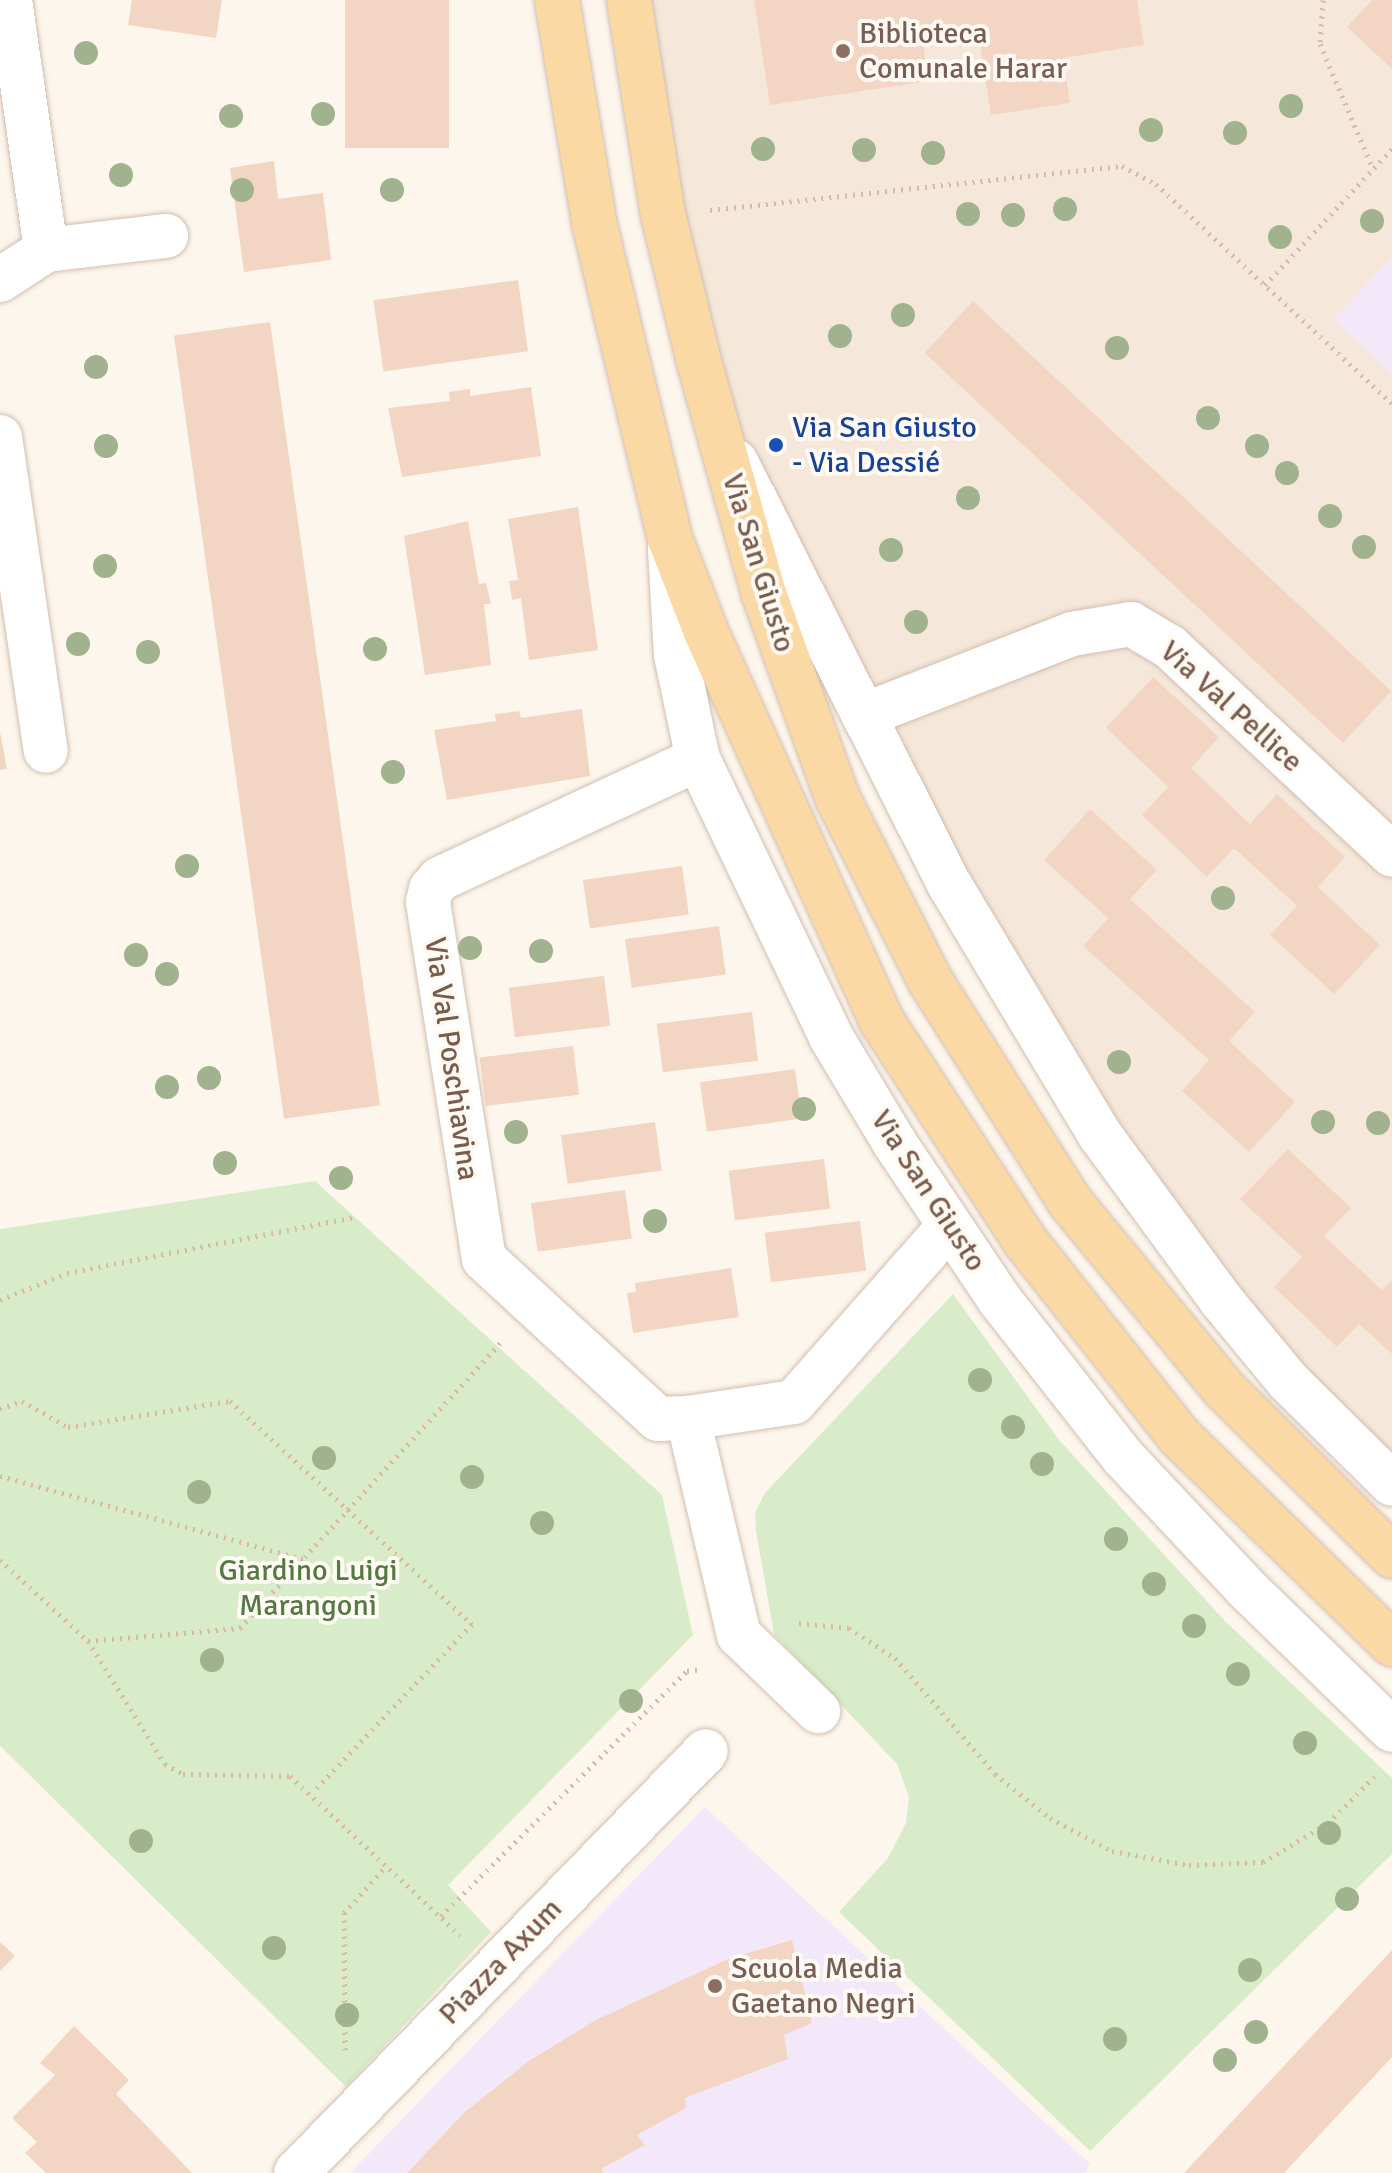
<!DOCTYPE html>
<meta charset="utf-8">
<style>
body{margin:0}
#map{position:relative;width:1392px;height:2173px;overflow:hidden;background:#fdf6ec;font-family:Signika,sans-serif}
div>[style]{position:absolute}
.residential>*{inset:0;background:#f5e8da}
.education>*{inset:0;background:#f3e8fa}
.green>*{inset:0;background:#d8ecc9}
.building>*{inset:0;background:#f3d5c3;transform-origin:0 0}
.path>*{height:5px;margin-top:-2.5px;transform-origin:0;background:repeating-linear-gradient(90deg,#d9b8a5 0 2px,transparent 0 8px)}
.roads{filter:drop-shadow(0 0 2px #d1beb0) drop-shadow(0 0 2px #d1beb0)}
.minor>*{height:44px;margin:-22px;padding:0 22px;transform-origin:22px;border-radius:22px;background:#fff}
.major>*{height:44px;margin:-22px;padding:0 22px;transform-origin:22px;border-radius:22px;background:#fbd9a5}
.trees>*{width:24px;height:24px;margin:-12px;border-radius:50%;background:#a0b28e}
.dots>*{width:22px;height:22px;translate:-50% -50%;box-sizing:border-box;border:4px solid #fffaf3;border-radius:50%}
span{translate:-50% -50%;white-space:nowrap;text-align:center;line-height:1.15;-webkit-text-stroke:8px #fffaf3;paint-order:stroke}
.education-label{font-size:30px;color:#785e54}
.left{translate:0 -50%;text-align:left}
.transit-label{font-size:30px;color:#164399}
.street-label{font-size:30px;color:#7a5c4d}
.park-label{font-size:30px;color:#537a41}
</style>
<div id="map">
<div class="residential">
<div style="clip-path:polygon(647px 0,1392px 0,1392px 1465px,1163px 1210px,959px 881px,744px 441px,711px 351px,667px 144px)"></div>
</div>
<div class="education">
<div style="clip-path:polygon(1392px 257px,1392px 374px,1334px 319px)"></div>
<div style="clip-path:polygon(705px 1807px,1090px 2164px,1086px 2173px,350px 2173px)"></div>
</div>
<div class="green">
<div style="clip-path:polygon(315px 1181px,662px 1495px,693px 1635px,448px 1885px,491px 1932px,346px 2087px,0 1746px,0 1229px)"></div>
<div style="clip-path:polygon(953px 1294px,1059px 1440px,1224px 1620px,1392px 1778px,1392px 1854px,1090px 2151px,839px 1912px,888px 1858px,906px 1823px,909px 1797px,897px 1764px,774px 1634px,756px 1531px,755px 1513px,765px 1493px)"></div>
</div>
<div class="building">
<div style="clip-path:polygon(132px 0,222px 0,216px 38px,128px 25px)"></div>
<div style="left:345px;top:0;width:104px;height:148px"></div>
<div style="clip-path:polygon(754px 0,1137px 0,1144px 45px,1063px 58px,1070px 103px,991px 115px,978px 33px,923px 42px,928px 81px,770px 105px)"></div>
<div style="clip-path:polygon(1372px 0,1392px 0,1392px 69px,1347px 27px)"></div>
<div style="clip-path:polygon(274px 161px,278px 199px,323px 193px,331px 260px,244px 272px,230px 168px)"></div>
<div style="left:518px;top:280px;width:72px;height:146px;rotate:82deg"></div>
<div style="left:973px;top:301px;width:572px;height:71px;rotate:43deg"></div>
<div style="left:270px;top:322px;width:791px;height:97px;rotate:82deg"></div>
<div style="clip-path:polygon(531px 387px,541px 456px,402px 477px,388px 408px,450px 401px,449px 392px,470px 389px,470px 396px)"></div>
<div style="clip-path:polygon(578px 507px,598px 650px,529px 660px,521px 598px,512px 600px,509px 581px,518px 580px,508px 519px)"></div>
<div style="clip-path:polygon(468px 521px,479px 584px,486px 583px,491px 604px,484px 604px,491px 665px,425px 675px,404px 536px)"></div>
<div style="clip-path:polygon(1153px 677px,1219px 737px,1191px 768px,1250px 824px,1277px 794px,1345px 857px,1318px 887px,1380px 945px,1334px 994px,1270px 935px,1297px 906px,1234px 848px,1207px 877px,1142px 815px,1168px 787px,1106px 728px)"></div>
<div style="clip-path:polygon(582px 709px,590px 776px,447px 800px,434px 730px,496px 721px,495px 714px,519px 711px,521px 718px)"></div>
<div style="clip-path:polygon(0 732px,7px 769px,0 770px)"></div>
<div style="clip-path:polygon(1090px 809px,1157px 870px,1130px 899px,1255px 1012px,1229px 1041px,1295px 1102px,1249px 1152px,1182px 1091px,1209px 1060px,1083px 946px,1108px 918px,1044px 860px)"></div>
<div style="left:682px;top:866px;width:49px;height:100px;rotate:82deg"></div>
<div style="left:719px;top:926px;width:49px;height:95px;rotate:82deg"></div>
<div style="left:604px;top:976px;width:50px;height:96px;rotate:83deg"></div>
<div style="left:752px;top:1012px;width:49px;height:96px;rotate:83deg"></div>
<div style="left:573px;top:1046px;width:49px;height:94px;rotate:83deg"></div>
<div style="left:795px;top:1069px;width:50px;height:96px;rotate:82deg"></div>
<div style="left:655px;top:1122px;width:49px;height:95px;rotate:82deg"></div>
<div style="clip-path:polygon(1288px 1149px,1351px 1208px,1324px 1236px,1382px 1290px,1392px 1280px,1392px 1354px,1359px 1324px,1337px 1347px,1274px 1287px,1302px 1257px,1240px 1199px)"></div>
<div style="left:824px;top:1159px;width:50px;height:96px;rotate:83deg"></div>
<div style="left:625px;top:1190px;width:49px;height:95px;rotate:82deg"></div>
<div style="left:860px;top:1221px;width:50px;height:96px;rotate:83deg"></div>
<div style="clip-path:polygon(731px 1268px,739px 1317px,633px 1333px,627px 1293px,636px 1292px,635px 1283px)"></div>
<div style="clip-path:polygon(792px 1940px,812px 2023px,784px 2035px,788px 2059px,685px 2098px,686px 2108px,637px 2135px,645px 2145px,601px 2169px,604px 2173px,407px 2173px,465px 2112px,529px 2061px,596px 2020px,728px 1959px)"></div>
<div style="clip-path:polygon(0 1942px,15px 1956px,0 1971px)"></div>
<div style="clip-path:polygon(1392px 1950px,1392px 2057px,1284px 2173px,1184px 2173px)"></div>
<div style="clip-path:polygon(74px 2026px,129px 2080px,116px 2094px,192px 2173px,46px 2173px,25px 2153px,37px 2142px,12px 2118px,55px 2075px,40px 2063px)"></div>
</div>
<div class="path">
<div style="left:1323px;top:0;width:44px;rotate:93.9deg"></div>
<div style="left:1320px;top:44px;width:136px;rotate:67deg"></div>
<div style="left:710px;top:210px;width:414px;rotate:-6.1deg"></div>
<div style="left:1122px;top:166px;width:38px;rotate:28deg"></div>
<div style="left:1156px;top:184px;width:322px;rotate:42.9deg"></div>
<div style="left:1265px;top:285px;width:186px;rotate:-47deg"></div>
<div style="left:0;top:1300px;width:72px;rotate:-21.9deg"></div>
<div style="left:67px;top:1273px;width:292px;rotate:-11deg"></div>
<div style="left:0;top:1409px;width:23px;rotate:-20deg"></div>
<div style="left:22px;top:1401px;width:53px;rotate:29.5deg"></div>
<div style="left:68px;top:1427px;width:164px;rotate:-9.1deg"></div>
<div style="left:230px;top:1401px;width:329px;rotate:42.7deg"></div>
<div style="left:472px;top:1624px;width:231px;rotate:133.4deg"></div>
<div style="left:0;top:1476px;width:315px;rotate:15.3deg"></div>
<div style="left:0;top:1560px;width:120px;rotate:42.6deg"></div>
<div style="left:88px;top:1641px;width:145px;rotate:58deg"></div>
<div style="left:165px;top:1764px;width:21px;rotate:29deg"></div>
<div style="left:183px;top:1774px;width:107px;rotate:1.1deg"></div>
<div style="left:290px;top:1776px;width:233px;rotate:43.1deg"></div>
<div style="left:799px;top:1623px;width:50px;rotate:5.7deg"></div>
<div style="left:849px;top:1628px;width:55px;rotate:33.1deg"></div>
<div style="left:895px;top:1658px;width:153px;rotate:49.2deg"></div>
<div style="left:995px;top:1774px;width:70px;rotate:38.7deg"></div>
<div style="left:1050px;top:1818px;width:70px;rotate:28deg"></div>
<div style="left:1112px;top:1851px;width:78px;rotate:10.3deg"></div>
<div style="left:1189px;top:1865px;width:74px;rotate:-2.3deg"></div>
<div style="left:1263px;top:1862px;width:76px;rotate:-31deg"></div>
<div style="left:1328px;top:1823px;width:66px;rotate:-45deg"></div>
<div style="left:88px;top:1641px;width:153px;rotate:-4.9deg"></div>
<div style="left:240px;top:1628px;width:390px;rotate:-47.6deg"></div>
<div style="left:441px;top:1916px;width:347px;rotate:-44.9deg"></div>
<div style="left:687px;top:1671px;width:15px;rotate:-8deg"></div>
<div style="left:345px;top:2050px;width:137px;rotate:-90.4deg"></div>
<div style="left:344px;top:1913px;width:64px;rotate:-48.1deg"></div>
</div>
<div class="roads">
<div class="minor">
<div style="left:10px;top:0;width:253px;rotate:81.8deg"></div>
<div style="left:46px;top:250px;width:121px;rotate:-6.7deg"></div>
<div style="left:0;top:280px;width:55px;rotate:-33.1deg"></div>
<div style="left:0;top:437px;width:317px;rotate:81.7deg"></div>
<div style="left:736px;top:462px;width:476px;rotate:63.2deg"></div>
<div style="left:951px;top:887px;width:289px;rotate:59deg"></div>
<div style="left:1100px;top:1135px;width:205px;rotate:53.7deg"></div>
<div style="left:1221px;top:1300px;width:105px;rotate:50.4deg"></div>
<div style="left:1288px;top:1381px;width:146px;rotate:44.7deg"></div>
<div style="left:670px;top:549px;width:106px;rotate:86.8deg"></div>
<div style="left:676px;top:655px;width:106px;rotate:78.1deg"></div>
<div style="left:698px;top:759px;width:308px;rotate:64.4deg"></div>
<div style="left:831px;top:1037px;width:122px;rotate:59deg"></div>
<div style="left:894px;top:1142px;width:189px;rotate:56.2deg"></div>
<div style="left:999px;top:1299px;width:201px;rotate:51.9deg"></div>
<div style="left:1123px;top:1457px;width:181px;rotate:46.8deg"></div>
<div style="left:1247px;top:1589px;width:202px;rotate:44.2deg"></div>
<div style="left:867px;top:714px;width:220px;rotate:-21.3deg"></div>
<div style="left:1072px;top:634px;width:60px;rotate:-9.6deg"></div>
<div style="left:1131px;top:624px;width:45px;rotate:30.5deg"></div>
<div style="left:1170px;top:647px;width:304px;rotate:43.1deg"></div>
<div style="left:698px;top:759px;width:285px;rotate:155.1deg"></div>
<div style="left:440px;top:879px;width:13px;rotate:132deg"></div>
<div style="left:431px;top:889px;width:13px;rotate:103deg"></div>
<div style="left:428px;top:902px;width:361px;rotate:81.1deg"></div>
<div style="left:484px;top:1259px;width:236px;rotate:42.6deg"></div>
<div style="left:658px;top:1419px;width:30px;rotate:-2deg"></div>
<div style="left:688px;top:1418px;width:107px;rotate:-8.6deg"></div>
<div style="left:794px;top:1402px;width:235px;rotate:-48.6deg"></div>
<div style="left:688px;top:1418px;width:223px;rotate:76.8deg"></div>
<div style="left:739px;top:1635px;width:110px;rotate:43.9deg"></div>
<div style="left:296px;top:2173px;width:588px;rotate:-45.83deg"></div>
</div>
<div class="major">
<div style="left:557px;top:0;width:225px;rotate:80.5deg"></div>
<div style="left:594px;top:222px;width:326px;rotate:76.5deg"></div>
<div style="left:670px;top:539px;width:100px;rotate:68.8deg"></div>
<div style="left:706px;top:632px;width:426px;rotate:65.7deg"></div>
<div style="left:881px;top:1020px;width:264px;rotate:56.9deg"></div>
<div style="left:1025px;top:1241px;width:248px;rotate:51.7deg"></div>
<div style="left:1179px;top:1436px;width:298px;rotate:44.3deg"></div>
<div style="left:629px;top:0;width:217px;rotate:81deg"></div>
<div style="left:663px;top:214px;width:148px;rotate:76.3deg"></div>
<div style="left:698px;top:358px;width:245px;rotate:74.4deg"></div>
<div style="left:764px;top:594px;width:218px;rotate:70.2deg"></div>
<div style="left:838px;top:799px;width:205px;rotate:63.1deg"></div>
<div style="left:931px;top:982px;width:260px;rotate:57.7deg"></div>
<div style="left:1070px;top:1202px;width:242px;rotate:50.5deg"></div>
<div style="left:1224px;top:1389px;width:237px;rotate:44.8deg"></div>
</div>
</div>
<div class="trees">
<div style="left:86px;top:53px"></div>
<div style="left:1291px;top:106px"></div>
<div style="left:323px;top:114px"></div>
<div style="left:231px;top:116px"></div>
<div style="left:1151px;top:130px"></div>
<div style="left:1235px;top:133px"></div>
<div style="left:763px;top:149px"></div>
<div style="left:864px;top:150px"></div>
<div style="left:933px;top:153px"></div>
<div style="left:121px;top:175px"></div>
<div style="left:242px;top:190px"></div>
<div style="left:392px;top:190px"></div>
<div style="left:1065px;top:209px"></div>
<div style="left:968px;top:214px"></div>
<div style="left:1013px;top:215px"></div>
<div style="left:1372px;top:221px"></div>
<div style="left:1280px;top:237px"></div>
<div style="left:903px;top:315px"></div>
<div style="left:840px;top:336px"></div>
<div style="left:1117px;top:348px"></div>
<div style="left:96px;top:367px"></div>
<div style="left:1208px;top:418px"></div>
<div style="left:106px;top:446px"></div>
<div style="left:1257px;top:446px"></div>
<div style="left:1287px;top:473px"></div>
<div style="left:968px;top:498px"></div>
<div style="left:1330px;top:516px"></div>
<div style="left:1364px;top:547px"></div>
<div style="left:891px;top:550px"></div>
<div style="left:105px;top:566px"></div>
<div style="left:916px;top:622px"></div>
<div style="left:78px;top:644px"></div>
<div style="left:375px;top:649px"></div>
<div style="left:148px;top:652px"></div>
<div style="left:393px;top:772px"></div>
<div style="left:187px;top:866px"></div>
<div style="left:1223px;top:898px"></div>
<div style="left:470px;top:948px"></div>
<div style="left:541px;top:951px"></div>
<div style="left:136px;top:955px"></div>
<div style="left:167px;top:974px"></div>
<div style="left:1119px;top:1062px"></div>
<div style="left:209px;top:1078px"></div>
<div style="left:167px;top:1087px"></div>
<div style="left:804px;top:1109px"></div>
<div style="left:1323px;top:1122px"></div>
<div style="left:1378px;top:1123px"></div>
<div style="left:516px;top:1132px"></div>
<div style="left:225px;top:1163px"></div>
<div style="left:341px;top:1178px"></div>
<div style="left:655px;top:1221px"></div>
<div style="left:980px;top:1380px"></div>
<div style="left:1013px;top:1427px"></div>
<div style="left:324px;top:1458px"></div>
<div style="left:1042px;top:1464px"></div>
<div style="left:472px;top:1477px"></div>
<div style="left:199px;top:1492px"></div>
<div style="left:542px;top:1523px"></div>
<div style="left:1116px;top:1539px"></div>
<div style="left:1154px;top:1584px"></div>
<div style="left:1194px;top:1626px"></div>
<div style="left:212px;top:1660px"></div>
<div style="left:1238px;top:1674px"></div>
<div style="left:631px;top:1701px"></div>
<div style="left:1305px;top:1743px"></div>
<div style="left:1329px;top:1833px"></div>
<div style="left:141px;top:1841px"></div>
<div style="left:1347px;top:1899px"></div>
<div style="left:274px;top:1948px"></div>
<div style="left:1250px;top:1970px"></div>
<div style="left:347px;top:2015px"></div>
<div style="left:1256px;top:2032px"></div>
<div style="left:1115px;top:2039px"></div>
<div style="left:1225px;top:2060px"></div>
</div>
<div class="dots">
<div style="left:843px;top:51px;background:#8d6e63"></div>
<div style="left:776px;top:445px;background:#1a4fb4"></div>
<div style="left:715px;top:1986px;background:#8d6e63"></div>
</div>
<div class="education-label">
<span class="left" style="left:859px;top:51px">Biblioteca<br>Comunale Harar</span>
<span class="left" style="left:731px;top:1986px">Scuola Media<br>Gaetano Negri</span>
</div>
<div class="transit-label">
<span class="left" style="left:792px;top:445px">Via San Giusto<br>- Via Dessié</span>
</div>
<div class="street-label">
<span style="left:758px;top:563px;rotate:73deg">Via San Giusto</span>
<span style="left:1231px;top:707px;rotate:42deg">Via Val Pellice</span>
<span style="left:451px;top:1059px;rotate:82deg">Via Val Poschiavina</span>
<span style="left:928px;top:1191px;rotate:57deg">Via San Giusto</span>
<span style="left:501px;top:1962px;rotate:-46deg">Piazza Axum</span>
</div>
<div class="park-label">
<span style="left:308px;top:1588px">Giardino Luigi<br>Marangoni</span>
</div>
</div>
